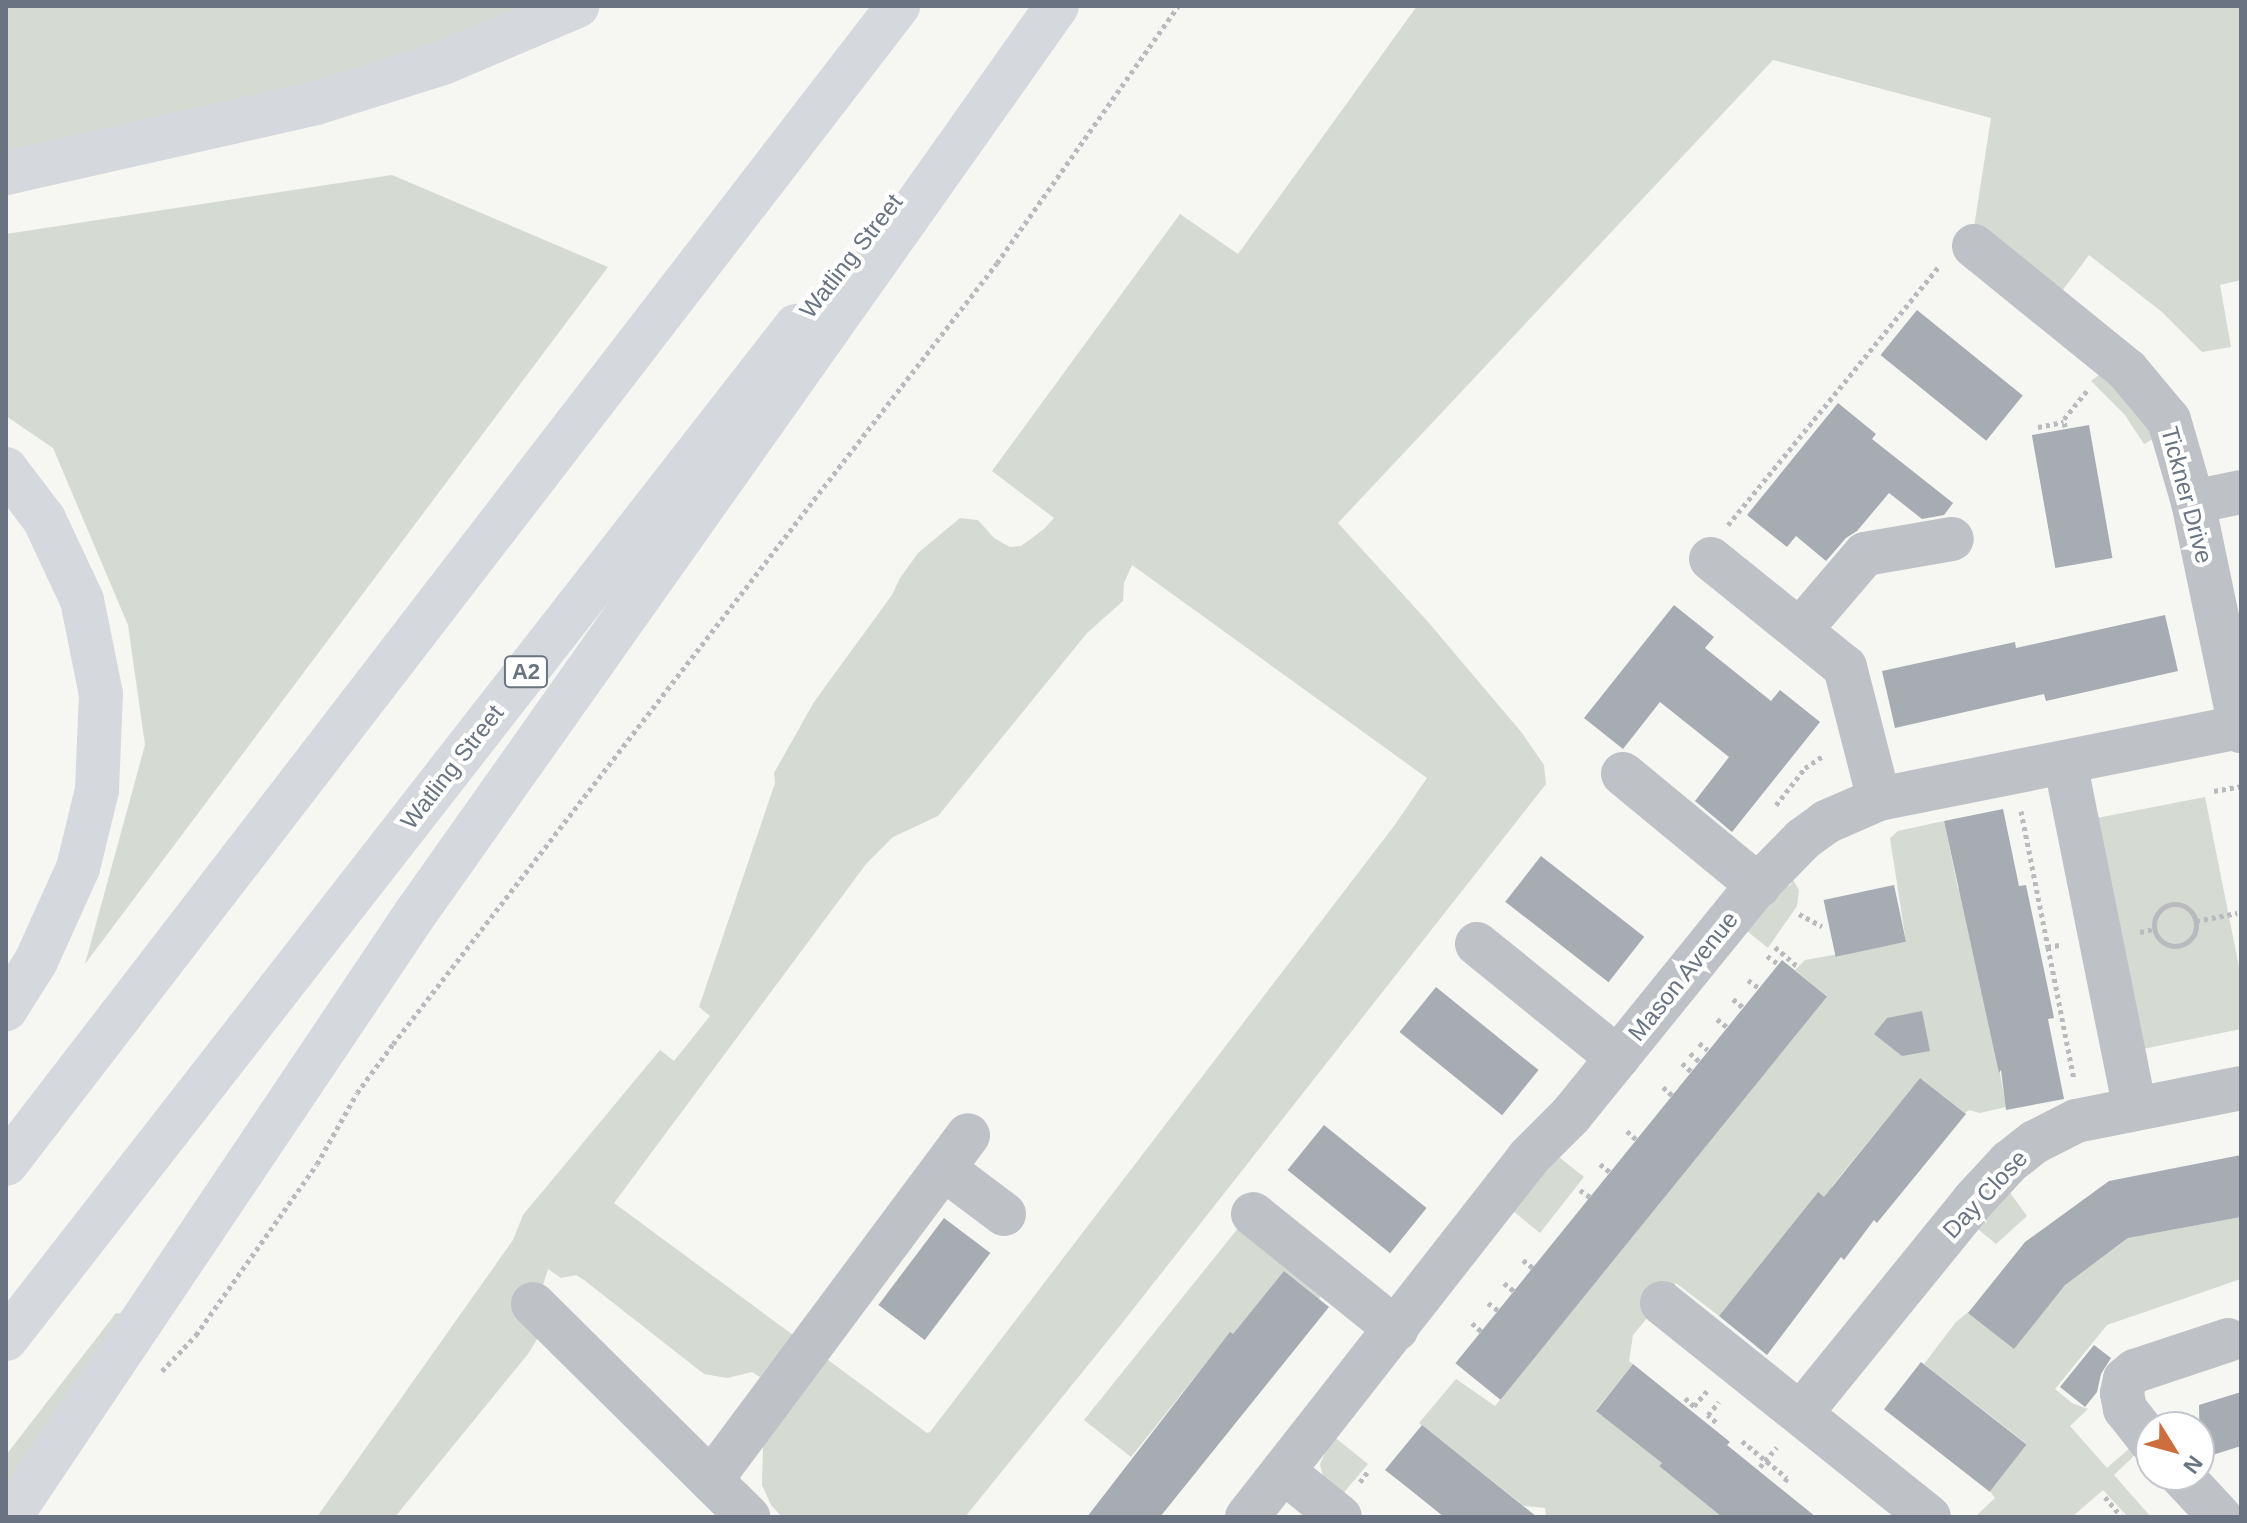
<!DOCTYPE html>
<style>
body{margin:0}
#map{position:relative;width:2247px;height:1523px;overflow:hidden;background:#f6f6f3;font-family:Arial,sans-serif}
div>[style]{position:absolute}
.green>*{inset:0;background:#d5dad3}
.building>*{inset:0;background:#a7acb3;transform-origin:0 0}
.path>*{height:5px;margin-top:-2.5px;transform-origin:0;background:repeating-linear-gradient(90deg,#b8babd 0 4px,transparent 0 8px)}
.path>.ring{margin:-2.5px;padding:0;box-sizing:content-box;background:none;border:5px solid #b8babd;border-radius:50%}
.minor>*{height:44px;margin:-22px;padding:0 22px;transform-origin:22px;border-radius:22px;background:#bec1c5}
.highway>*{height:44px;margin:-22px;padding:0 22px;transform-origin:22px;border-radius:22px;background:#d5d8dc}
span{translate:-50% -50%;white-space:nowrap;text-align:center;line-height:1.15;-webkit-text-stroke:8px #fff;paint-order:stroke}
.shield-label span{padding:2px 6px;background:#fff;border:2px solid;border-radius:6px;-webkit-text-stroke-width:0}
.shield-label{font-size:22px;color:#697381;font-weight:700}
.street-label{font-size:24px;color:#697381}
.frame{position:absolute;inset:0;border:8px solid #697381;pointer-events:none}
.north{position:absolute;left:2135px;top:1411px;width:80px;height:80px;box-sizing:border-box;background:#fff;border:2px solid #c3c7cd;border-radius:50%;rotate:127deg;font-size:22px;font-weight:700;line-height:32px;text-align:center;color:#697381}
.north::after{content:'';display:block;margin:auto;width:28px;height:36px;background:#ce6e3c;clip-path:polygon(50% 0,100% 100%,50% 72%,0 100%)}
</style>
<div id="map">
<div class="green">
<div style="clip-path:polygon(6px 6px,537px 6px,372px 70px,6px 154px)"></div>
<div style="clip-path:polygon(1417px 6px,2241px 6px,2241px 280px,2220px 285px,2231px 347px,2202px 352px,2162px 312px,2089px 255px,2059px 295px,1974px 227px,1991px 118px,1773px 60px,1338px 523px,1429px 623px,1522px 733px,1544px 765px,1546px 784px,1123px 1322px,965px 1517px,782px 1517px,771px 1505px,762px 1485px,763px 1445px,824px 1357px,927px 1433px,930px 1432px,1394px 826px,1427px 778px,1132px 565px,1124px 583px,1123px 601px,1087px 633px,938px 816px,893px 837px,866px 864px,614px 1203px,793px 1335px,760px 1377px,752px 1372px,727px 1378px,704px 1374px,584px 1280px,576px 1275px,561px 1278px,548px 1269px,543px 1285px,518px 1316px,539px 1336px,528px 1354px,395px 1517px,317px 1517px,513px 1240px,523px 1215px,660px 1050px,674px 1061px,710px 1016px,699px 1007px,775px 783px,774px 773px,814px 702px,892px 595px,900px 578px,918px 553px,960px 518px,978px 520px,994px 538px,1010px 547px,1021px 546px,1044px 529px,1054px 518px,992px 471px,1180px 214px,1238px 254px)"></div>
<div style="clip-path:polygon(392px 175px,608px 267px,85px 964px,145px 745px,128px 625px,53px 448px,6px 416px,6px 234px)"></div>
<div style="clip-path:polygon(2103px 372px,2158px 436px,2144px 444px,2125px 415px,2091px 381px)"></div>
<div style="clip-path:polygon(2205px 797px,2241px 977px,2241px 1029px,2143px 1049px,2097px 818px)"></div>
<div style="clip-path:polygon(1944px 821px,1958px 889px,1967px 888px,2006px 1107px,1980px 1113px,1969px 1110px,1965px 1113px,1920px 1078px,1832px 1186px,1832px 1203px,1817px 1193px,1719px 1316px,1676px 1283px,1633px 1335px,1629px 1361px,1633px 1364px,1596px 1410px,1654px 1456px,1699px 1417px,1659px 1466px,1722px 1517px,1546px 1517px,1545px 1508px,1524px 1506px,1419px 1423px,1456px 1379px,1495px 1406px,1827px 996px,1795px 970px,1805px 960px,1906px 942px,1890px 838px,1898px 831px)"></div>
<div style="clip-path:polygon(1792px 878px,1799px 890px,1797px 906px,1768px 948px,1747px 931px,1784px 887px,1791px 885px)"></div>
<div style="clip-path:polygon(1559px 1157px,1584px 1177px,1540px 1233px,1513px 1211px,1510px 1198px)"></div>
<div style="clip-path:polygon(2005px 1186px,2027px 1216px,1996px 1244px,1973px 1225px)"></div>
<div style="clip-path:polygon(2134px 1186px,2144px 1235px,2241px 1217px,2241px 1279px,2107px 1325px,2055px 1389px,2072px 1403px,2088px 1409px,2070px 1426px,2107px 1468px,2131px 1447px,2136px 1454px,2114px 1475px,2151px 1517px,2128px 1517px,2103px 1490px,2072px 1517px,1975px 1517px,1995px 1498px,1990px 1491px,2027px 1444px,1924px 1364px,1956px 1322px,2027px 1264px,2071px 1280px,2130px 1237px)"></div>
<div style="clip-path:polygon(1239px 1227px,1322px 1294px,1319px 1299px,1284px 1271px,1237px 1329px,1281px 1367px,1277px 1369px,1230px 1333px,1131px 1457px,1084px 1420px)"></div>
<div style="clip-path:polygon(116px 1313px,121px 1314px,6px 1492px,6px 1455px)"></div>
<div style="clip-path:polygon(1333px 1436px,1368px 1464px,1340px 1497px,1323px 1477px,1320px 1464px)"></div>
</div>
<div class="building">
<div style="left:1917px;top:310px;width:136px;height:58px;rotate:39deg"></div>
<div style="clip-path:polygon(1838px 403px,1876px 434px,1872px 439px,1953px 503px,1944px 515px,1922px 519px,1889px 493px,1857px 531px,1846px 538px,1826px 561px,1796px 536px,1787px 547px,1747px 515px)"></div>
<div style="left:2089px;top:425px;width:135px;height:58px;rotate:80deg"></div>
<div style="clip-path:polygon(1674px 605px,1714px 637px,1705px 648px,1771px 701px,1780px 690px,1820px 722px,1732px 832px,1695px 801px,1729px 757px,1660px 702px,1623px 749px,1584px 718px)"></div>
<div style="clip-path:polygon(2165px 615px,2178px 671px,2046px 701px,2044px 694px,1895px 728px,1882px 671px,2015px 642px,2016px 648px)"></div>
<div style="clip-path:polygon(2003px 809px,2019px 886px,2026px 885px,2047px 984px,2054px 1018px,2048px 1019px,2064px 1099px,2006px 1110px,2001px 1070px,1999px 1073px,1944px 821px)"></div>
<div style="left:1541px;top:856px;width:131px;height:58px;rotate:38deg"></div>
<div style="left:1894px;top:885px;width:58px;height:72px;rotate:78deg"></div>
<div style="left:1782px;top:960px;width:58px;height:519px;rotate:39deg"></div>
<div style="left:1436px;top:987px;width:132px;height:58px;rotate:39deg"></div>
<div style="clip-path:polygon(1922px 1011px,1930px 1051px,1902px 1056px,1874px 1034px,1887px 1018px)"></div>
<div style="clip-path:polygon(1920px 1078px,1966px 1114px,1877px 1223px,1874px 1220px,1844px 1260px,1841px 1257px,1767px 1355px,1719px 1316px,1818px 1192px,1824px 1197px)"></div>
<div style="left:1324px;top:1125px;width:132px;height:58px;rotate:39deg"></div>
<div style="clip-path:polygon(2241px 1155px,2241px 1217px,2128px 1238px,2065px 1285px,2014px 1349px,1968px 1313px,2025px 1242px,2109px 1181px)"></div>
<div style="left:944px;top:1218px;width:58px;height:109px;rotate:37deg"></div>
<div style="clip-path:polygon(1284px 1271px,1329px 1307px,1160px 1517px,1087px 1517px,1230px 1332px,1233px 1334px)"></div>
<div style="clip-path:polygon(2094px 1345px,2111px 1358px,2101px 1374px,2097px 1392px,2085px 1407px,2060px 1387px)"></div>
<div style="left:1921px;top:1362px;width:134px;height:60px;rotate:38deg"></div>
<div style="clip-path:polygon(1633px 1364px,1730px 1442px,1727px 1445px,1816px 1517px,1722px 1517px,1659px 1466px,1662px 1463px,1596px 1411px)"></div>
<div style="clip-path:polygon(2241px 1392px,2241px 1446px,2200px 1459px,2199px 1405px)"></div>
<div style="clip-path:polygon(1422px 1425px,1537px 1517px,1444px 1517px,1403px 1484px,1385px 1470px)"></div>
</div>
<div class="path">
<div style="left:2038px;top:427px;width:26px;rotate:-11deg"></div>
<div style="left:2065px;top:427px;width:8px;rotate:-97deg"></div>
<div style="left:2064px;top:419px;width:38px;rotate:-51deg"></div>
<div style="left:1728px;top:525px;width:334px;rotate:-50.8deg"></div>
<div style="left:2214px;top:791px;width:27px;rotate:-10deg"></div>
<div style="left:1776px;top:805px;width:47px;rotate:-51.9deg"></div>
<div style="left:1805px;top:768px;width:23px;rotate:-34deg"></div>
<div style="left:2021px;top:811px;width:139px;rotate:78.8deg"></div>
<div class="ring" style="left:2154px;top:904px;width:37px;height:37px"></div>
<div style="left:1799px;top:914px;width:26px;rotate:28deg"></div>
<div style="left:2196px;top:921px;width:42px;rotate:-11deg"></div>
<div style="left:2140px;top:932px;width:14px;rotate:-12deg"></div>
<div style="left:2059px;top:945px;width:11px;rotate:170deg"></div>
<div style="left:2048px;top:947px;width:135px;rotate:78.9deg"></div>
<div style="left:1775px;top:947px;width:30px;rotate:41deg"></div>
<div style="left:1767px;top:956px;width:12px;rotate:35deg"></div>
<div style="left:1748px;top:980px;width:14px;rotate:36deg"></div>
<div style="left:1733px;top:999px;width:16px;rotate:40deg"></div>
<div style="left:1717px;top:1019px;width:14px;rotate:39deg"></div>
<div style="left:1699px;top:1043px;width:11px;rotate:38deg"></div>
<div style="left:1690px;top:1053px;width:12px;rotate:42deg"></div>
<div style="left:1682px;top:1063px;width:12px;rotate:42deg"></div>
<div style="left:1663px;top:1087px;width:12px;rotate:42deg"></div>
<div style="left:1627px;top:1131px;width:12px;rotate:42deg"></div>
<div style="left:1600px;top:1164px;width:13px;rotate:39deg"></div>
<div style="left:1580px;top:1190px;width:12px;rotate:35deg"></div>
<div style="left:1523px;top:1260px;width:13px;rotate:39deg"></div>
<div style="left:1504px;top:1283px;width:13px;rotate:39deg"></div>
<div style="left:1488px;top:1303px;width:14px;rotate:36deg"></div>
<div style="left:1472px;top:1323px;width:13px;rotate:42deg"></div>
<div style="left:162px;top:1371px;width:50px;rotate:-46.6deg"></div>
<div style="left:196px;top:1335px;width:209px;rotate:-54.7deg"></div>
<div style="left:317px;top:1164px;width:81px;rotate:-60.6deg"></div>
<div style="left:357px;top:1093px;width:61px;rotate:-53.7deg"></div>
<div style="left:393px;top:1044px;width:987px;rotate:-52.28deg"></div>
<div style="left:997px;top:263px;width:314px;rotate:-54.8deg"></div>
<div style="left:1685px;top:1398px;width:12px;rotate:42deg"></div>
<div style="left:1694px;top:1406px;width:20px;rotate:-49deg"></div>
<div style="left:1716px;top:1422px;width:11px;rotate:-139deg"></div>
<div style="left:1708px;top:1415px;width:17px;rotate:-50deg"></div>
<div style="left:1742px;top:1441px;width:58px;rotate:39.4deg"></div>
<div style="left:1787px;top:1478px;width:6px;rotate:121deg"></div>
<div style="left:1760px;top:1467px;width:26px;rotate:-50deg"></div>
<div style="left:1360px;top:1482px;width:15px;rotate:-53deg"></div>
<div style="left:2105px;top:1497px;width:26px;rotate:50deg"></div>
</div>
<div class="minor">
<div style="left:1974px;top:246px;width:197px;rotate:39deg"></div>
<div style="left:2127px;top:370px;width:65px;rotate:50deg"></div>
<div style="left:2169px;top:420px;width:85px;rotate:73.7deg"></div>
<div style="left:2193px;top:502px;width:234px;rotate:78.2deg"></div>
<div style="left:2193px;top:502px;width:49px;rotate:-11.8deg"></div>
<div style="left:1711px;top:559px;width:172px;rotate:38.9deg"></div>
<div style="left:1845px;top:667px;width:136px;rotate:75.6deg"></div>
<div style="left:1800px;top:630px;width:100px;rotate:-49.5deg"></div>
<div style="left:1865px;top:554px;width:88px;rotate:-9.8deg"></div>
<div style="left:2065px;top:762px;width:354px;rotate:78.6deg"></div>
<div style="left:1623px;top:774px;width:176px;rotate:39.5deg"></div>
<div style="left:1477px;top:944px;width:181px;rotate:39deg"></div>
<div style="left:944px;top:1169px;width:75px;rotate:36.9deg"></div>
<div style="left:1253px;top:1214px;width:184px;rotate:38.8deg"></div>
<div style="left:1662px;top:1303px;width:342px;rotate:38.7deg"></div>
<div style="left:533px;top:1304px;width:303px;rotate:44.7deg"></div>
<div style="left:1801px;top:1413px;width:273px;rotate:-50.9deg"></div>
<div style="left:1973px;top:1201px;width:53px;rotate:-47.3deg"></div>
<div style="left:2009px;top:1162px;width:33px;rotate:-38deg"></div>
<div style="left:2035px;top:1142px;width:46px;rotate:-27.1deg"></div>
<div style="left:2076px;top:1121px;width:168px;rotate:-11.3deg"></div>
<div style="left:2151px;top:1442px;width:42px;rotate:-128.2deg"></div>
<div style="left:2125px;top:1409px;width:16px;rotate:-101deg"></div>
<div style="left:2122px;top:1393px;width:14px;rotate:-78deg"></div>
<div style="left:2125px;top:1379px;width:13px;rotate:-39deg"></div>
<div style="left:2135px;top:1371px;width:98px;rotate:-18.4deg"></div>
<div style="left:1283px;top:1471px;width:73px;rotate:38.9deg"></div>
<div style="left:2181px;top:1475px;width:57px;rotate:47.1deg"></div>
<div style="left:711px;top:1480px;width:430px;rotate:-53.3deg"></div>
<div style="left:1247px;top:1517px;width:456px;rotate:-51.9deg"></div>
<div style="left:1528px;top:1158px;width:61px;rotate:-45deg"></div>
<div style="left:1571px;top:1115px;width:289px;rotate:-51deg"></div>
<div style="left:1753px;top:890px;width:71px;rotate:-45.6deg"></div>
<div style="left:1803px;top:839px;width:29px;rotate:-36deg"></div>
<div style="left:1826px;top:822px;width:58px;rotate:-23.5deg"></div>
<div style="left:1879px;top:799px;width:368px;rotate:-11.3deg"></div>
</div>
<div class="highway">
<div style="left:6px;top:173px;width:318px;rotate:-12.7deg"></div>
<div style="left:316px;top:103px;width:133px;rotate:-17.5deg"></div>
<div style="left:443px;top:63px;width:146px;rotate:-23deg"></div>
<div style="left:6px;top:469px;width:63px;rotate:52.8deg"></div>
<div style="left:44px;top:519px;width:89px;rotate:64.9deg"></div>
<div style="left:82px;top:600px;width:96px;rotate:78.6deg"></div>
<div style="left:101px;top:694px;width:96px;rotate:92.4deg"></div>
<div style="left:97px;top:790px;width:80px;rotate:103.7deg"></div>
<div style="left:78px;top:868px;width:102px;rotate:114.3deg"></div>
<div style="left:36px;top:961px;width:57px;rotate:122deg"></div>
<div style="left:6px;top:1164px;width:1462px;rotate:-52.39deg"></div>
<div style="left:6px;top:1339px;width:1285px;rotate:-52.05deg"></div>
<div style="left:10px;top:1517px;width:726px;rotate:-56.11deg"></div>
<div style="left:415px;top:914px;width:1112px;rotate:-54.74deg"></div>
</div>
<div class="shield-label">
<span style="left:526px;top:672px">A2</span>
</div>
<div class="street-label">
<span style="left:851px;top:256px;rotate:-52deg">Watling Street</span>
<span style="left:2187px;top:495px;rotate:75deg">Tickner Drive</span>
<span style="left:452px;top:767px;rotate:-52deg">Watling Street</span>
<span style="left:1683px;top:976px;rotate:-51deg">Mason Avenue</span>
<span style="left:1985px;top:1194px;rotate:-47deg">Day Close</span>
</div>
<div class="frame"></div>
<div class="north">N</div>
</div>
